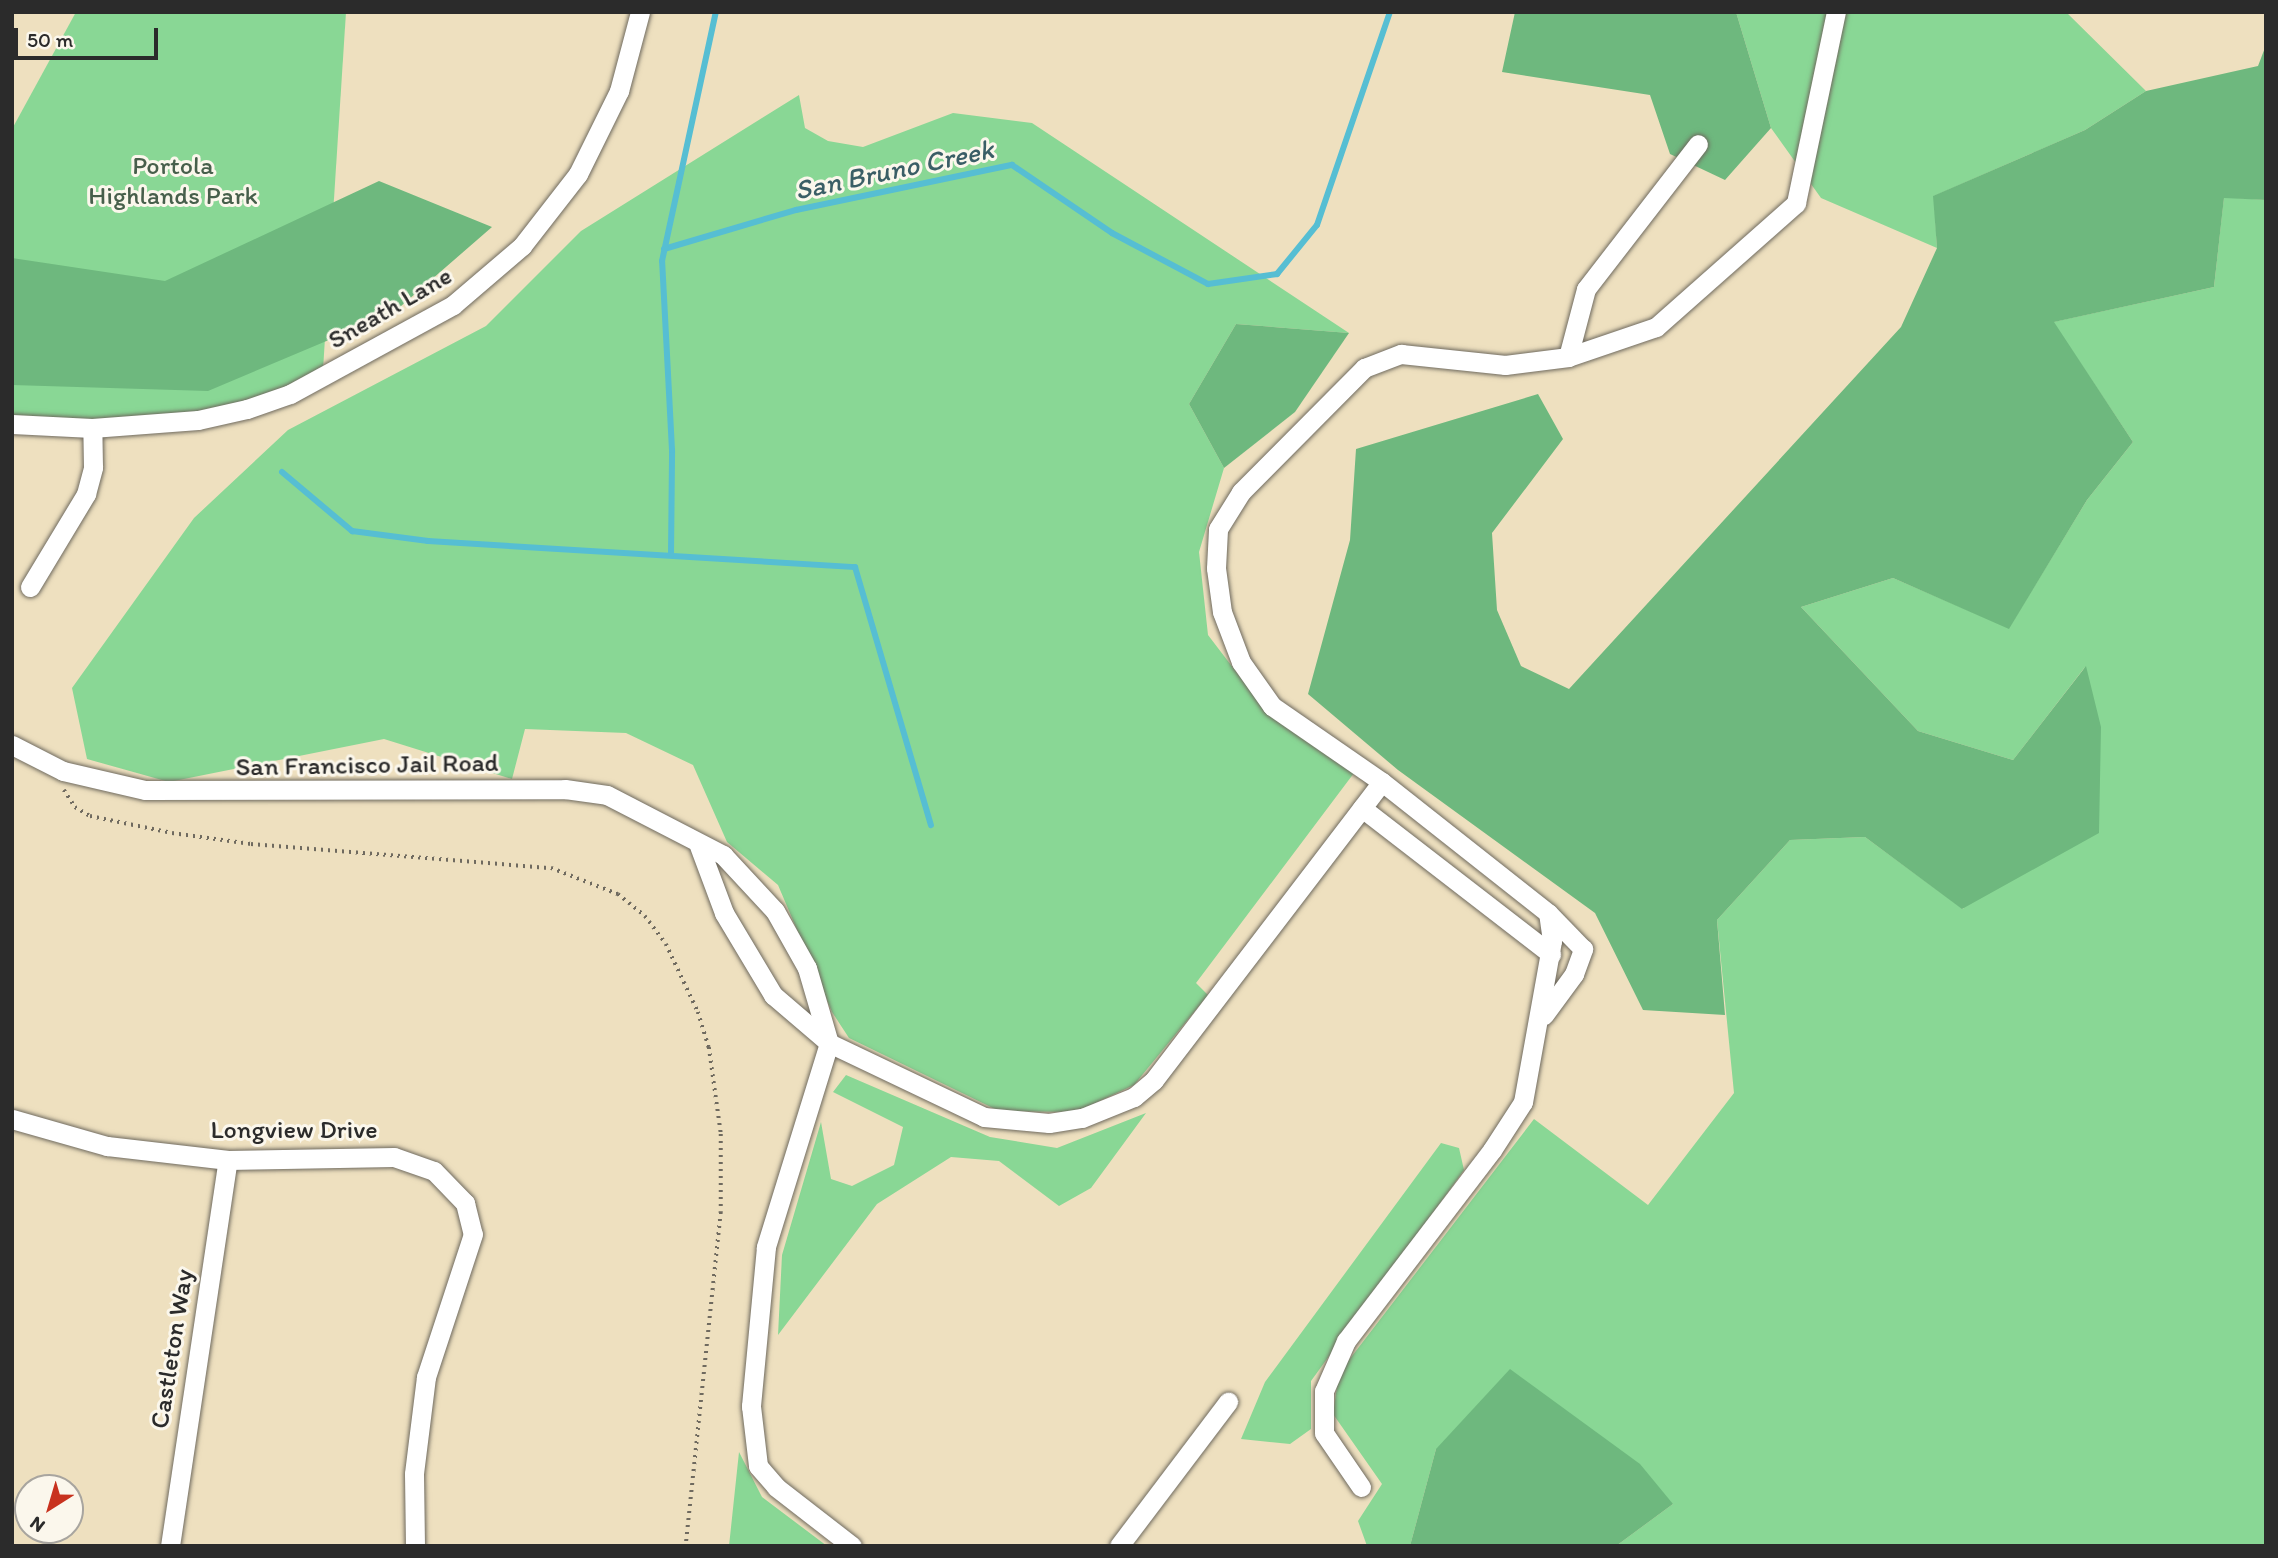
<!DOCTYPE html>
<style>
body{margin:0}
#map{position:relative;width:2278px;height:1558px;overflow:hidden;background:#eee0bf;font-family:Itim,sans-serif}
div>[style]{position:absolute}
.green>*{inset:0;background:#89d795}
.forest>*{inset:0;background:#6eb87e}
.stream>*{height:6px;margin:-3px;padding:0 3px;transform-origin:3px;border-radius:3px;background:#56bed3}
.path>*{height:3.5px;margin-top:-1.75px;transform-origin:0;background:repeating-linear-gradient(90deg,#6f6a5f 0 2px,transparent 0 7px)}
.roads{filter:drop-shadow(0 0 2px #6f6a5f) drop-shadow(0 0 2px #6f6a5f)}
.minor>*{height:19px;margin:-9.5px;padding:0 9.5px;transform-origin:9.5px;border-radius:9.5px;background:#fff}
span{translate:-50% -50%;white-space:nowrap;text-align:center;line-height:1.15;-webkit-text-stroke:6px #fbf7ec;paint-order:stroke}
.park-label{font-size:26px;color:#475f4b}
.street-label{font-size:26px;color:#2b2b2b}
.water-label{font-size:28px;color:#3a5e66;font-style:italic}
.frame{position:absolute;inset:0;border:14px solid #2b2b2b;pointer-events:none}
.north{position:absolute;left:14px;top:1474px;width:70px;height:70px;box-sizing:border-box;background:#fbf7ec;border:2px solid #a8a59f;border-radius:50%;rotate:217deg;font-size:19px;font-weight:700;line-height:28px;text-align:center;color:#2b2b2b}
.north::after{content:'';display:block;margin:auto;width:24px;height:32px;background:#c8321e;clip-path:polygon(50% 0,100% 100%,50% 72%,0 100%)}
.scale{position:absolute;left:14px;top:28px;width:144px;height:32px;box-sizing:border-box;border:4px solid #2b2b2b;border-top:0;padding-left:9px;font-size:21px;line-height:24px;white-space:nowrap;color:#2b2b2b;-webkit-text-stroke:5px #fbf7ec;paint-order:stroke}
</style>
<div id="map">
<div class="green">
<div style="clip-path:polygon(76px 12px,346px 12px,322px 385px,250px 409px,12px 426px,12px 129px)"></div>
<div style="clip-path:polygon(1736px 12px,2066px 12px,2146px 91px,2085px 130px,1934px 196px,1937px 248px,1821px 198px,1771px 128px)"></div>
<div style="clip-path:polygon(799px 95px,805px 128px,828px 141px,863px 147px,953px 113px,1032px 123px,1349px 333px,1236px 324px,1189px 404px,1224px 468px,1199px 552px,1208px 635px,1263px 707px,1354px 773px,1196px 983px,1208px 995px,1134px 1085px,1076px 1112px,999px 1111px,849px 1038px,832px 1012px,778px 885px,727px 842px,693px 765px,626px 733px,525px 729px,512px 779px,384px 739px,169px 782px,87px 759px,72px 688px,194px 518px,288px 430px,486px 326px,581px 231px)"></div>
<div style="clip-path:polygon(2224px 197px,2266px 200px,2266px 1546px,1616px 1546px,1673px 1504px,1436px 1449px,1410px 1546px,1367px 1546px,1358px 1521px,1382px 1484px,1333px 1414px,1339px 1373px,1534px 1119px,1648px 1205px,1734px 1093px,1717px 920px,1790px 840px,1865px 837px,1963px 909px,2085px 667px,2013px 760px,1918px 731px,1801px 607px,1893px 578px,2009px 628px,2087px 500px,2133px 442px,2053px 322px,2214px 287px)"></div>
<div style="clip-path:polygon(846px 1075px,990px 1137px,1057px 1148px,1146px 1113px,1091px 1188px,1059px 1206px,999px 1161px,951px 1157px,877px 1204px,778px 1335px,782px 1255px,821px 1122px,831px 1179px,852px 1186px,894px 1165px,903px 1127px,833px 1092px)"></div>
<div style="clip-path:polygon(1441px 1143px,1459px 1148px,1464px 1170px,1311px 1381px,1311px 1429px,1290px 1444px,1241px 1439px,1265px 1382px)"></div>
<div style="clip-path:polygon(739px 1452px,762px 1497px,827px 1546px,729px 1546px)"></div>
</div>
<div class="forest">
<div style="clip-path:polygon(1515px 12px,1736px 12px,1771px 128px,1725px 180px,1670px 154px,1650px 95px,1502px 72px)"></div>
<div style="clip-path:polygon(2266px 45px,2266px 200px,2224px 198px,2214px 287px,2054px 322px,2133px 442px,2087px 500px,2009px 629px,1893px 578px,1801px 607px,1918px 731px,2013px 760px,2086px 666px,2101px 727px,2099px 833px,1962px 909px,1865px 837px,1790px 840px,1717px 920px,1725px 1015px,1643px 1010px,1595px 913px,1398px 770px,1308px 694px,1350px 540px,1356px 449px,1538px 394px,1563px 439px,1492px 533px,1497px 610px,1521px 666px,1569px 689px,1901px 327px,1937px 248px,1933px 196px,2085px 130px,2146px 91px,2258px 66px)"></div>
<div style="clip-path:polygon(379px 181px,492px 227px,393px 313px,208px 391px,12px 385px,12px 258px,165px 281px)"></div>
<div style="clip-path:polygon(1236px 324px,1349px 333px,1295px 412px,1224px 468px,1189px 404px)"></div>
<div style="clip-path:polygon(1510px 1369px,1640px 1464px,1673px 1504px,1616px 1546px,1410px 1546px,1436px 1449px)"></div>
</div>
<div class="stream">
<div style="left:664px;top:249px;width:138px;rotate:-16.5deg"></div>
<div style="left:796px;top:210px;width:221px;rotate:-11.8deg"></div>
<div style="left:1012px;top:165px;width:121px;rotate:34.2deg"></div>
<div style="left:1112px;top:233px;width:109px;rotate:28deg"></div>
<div style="left:1208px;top:284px;width:70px;rotate:-8.2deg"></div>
<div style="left:1277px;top:274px;width:63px;rotate:-50.8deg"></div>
<div style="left:1317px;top:225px;width:225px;rotate:-71.1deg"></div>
<div style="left:282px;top:472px;width:92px;rotate:40.1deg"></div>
<div style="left:352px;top:531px;width:77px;rotate:7.5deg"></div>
<div style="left:428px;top:541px;width:428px;rotate:3.5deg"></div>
<div style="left:855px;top:567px;width:269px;rotate:73.6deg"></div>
<div style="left:671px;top:554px;width:104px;rotate:-89.4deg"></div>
<div style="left:672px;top:450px;width:189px;rotate:-93deg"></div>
<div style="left:662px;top:261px;width:255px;rotate:-77.8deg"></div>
</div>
<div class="path">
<div style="left:64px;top:790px;width:20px;rotate:57deg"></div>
<div style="left:75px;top:807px;width:17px;rotate:31deg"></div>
<div style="left:90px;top:816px;width:84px;rotate:11.7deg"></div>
<div style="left:172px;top:833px;width:80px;rotate:7.9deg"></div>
<div style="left:251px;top:844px;width:301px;rotate:4.6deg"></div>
<div style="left:551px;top:868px;width:72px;rotate:21.2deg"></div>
<div style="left:618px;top:894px;width:35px;rotate:39deg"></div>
<div style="left:645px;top:916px;width:35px;rotate:53deg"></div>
<div style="left:666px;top:944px;width:75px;rotate:64.8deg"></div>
<div style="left:698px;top:1012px;width:37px;rotate:73deg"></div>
<div style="left:709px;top:1047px;width:88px;rotate:82.1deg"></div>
<div style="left:721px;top:1134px;width:78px;rotate:90deg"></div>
<div style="left:721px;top:1212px;width:336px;rotate:96deg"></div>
</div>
<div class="roads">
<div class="minor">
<div style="left:1568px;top:357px;width:70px;rotate:-75.2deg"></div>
<div style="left:1586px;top:289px;width:183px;rotate:-52.3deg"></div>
<div style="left:12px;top:424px;width:80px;rotate:2.9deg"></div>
<div style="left:92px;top:428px;width:106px;rotate:-4.3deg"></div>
<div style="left:198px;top:420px;width:50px;rotate:-12.7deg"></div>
<div style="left:247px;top:409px;width:46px;rotate:-19.2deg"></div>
<div style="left:290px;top:394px;width:186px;rotate:-28.6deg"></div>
<div style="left:453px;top:305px;width:91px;rotate:-40.5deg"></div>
<div style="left:522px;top:246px;width:91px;rotate:-52.1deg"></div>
<div style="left:578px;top:174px;width:93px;rotate:-63.7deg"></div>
<div style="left:619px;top:91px;width:82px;rotate:-75.1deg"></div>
<div style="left:30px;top:587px;width:109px;rotate:-58.9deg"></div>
<div style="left:86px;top:494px;width:28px;rotate:-75deg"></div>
<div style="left:93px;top:467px;width:39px;rotate:-91deg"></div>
<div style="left:12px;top:745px;width:57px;rotate:27deg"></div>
<div style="left:63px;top:771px;width:84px;rotate:13deg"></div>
<div style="left:145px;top:790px;width:420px;rotate:-0.1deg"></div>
<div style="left:565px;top:789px;width:42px;rotate:8.1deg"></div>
<div style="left:607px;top:795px;width:131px;rotate:27.3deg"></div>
<div style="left:723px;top:855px;width:76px;rotate:47.1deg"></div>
<div style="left:775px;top:911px;width:65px;rotate:60.7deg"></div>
<div style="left:807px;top:968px;width:78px;rotate:73.7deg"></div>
<div style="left:829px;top:1043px;width:214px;rotate:107.2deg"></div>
<div style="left:766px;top:1247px;width:160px;rotate:95.4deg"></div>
<div style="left:751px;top:1406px;width:60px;rotate:83.3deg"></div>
<div style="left:758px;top:1466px;width:28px;rotate:49deg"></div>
<div style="left:776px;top:1487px;width:96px;rotate:37.8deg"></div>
<div style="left:1362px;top:808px;width:239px;rotate:37.7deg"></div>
<div style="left:699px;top:846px;width:72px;rotate:69.5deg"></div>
<div style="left:724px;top:913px;width:96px;rotate:59.1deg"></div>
<div style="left:773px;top:995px;width:74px;rotate:40.6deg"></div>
<div style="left:829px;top:1043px;width:172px;rotate:25.5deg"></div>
<div style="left:984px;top:1117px;width:65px;rotate:5.3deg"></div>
<div style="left:1049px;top:1123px;width:33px;rotate:-9deg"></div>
<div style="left:1082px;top:1118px;width:56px;rotate:-22deg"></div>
<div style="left:1134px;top:1097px;width:26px;rotate:-40deg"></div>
<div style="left:1154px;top:1080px;width:375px;rotate:-52.6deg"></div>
<div style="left:1382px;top:782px;width:134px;rotate:-145.4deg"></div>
<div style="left:1272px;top:706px;width:54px;rotate:-125.2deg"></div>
<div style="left:1241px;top:662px;width:53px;rotate:-110.8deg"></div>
<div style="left:1222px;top:612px;width:44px;rotate:-97.8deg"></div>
<div style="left:1216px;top:568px;width:39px;rotate:-87deg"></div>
<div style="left:1218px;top:529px;width:44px;rotate:-58.1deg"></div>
<div style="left:1241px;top:492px;width:175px;rotate:-45.2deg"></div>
<div style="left:1364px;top:368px;width:40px;rotate:-21deg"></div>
<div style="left:1401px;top:354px;width:105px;rotate:6deg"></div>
<div style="left:1505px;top:365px;width:64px;rotate:-7.2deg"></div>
<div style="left:1568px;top:357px;width:93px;rotate:-18.8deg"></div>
<div style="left:1656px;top:327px;width:187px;rotate:-41.5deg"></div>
<div style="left:1796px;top:203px;width:195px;rotate:-78.2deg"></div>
<div style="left:1544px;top:1015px;width:51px;rotate:-53.8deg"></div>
<div style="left:1574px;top:974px;width:27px;rotate:-70deg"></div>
<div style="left:1583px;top:949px;width:50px;rotate:-134.2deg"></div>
<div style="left:12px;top:1119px;width:99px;rotate:15.9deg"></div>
<div style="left:107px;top:1146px;width:122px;rotate:6.6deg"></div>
<div style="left:228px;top:1160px;width:166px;rotate:-1deg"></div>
<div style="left:394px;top:1157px;width:42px;rotate:19.3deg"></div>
<div style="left:434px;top:1171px;width:45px;rotate:45.9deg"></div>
<div style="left:465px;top:1203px;width:32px;rotate:76deg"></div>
<div style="left:473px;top:1234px;width:151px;rotate:108.2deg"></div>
<div style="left:426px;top:1377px;width:98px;rotate:97.1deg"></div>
<div style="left:414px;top:1474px;width:72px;rotate:89.2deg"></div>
<div style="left:1361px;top:1487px;width:65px;rotate:-124.4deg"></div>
<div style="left:1324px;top:1433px;width:42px;rotate:-90deg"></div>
<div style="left:1324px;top:1391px;width:55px;rotate:-66.3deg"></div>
<div style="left:1346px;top:1341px;width:240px;rotate:-52.6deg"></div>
<div style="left:1492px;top:1150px;width:57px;rotate:-57.1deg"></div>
<div style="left:1523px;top:1102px;width:164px;rotate:-79.8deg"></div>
<div style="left:1552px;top:941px;width:28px;rotate:-98deg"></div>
<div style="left:1548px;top:913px;width:211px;rotate:-141.7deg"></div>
<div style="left:170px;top:1546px;width:390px;rotate:-81.5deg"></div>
<div style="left:1119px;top:1546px;width:181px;rotate:-52.9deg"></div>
</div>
</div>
<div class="park-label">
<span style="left:173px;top:181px">Portola<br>Highlands Park</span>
</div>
<div class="street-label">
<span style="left:390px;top:308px;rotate:-30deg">Sneath Lane</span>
<span style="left:367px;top:765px;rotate:-1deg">San Francisco Jail Road</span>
<span style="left:294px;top:1130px">Longview Drive</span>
<span style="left:172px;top:1349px;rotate:-81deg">Castleton Way</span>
</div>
<div class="water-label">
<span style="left:894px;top:169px;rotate:-12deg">San Bruno Creek</span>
</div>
<div class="frame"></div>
<div class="north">N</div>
<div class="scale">50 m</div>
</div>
